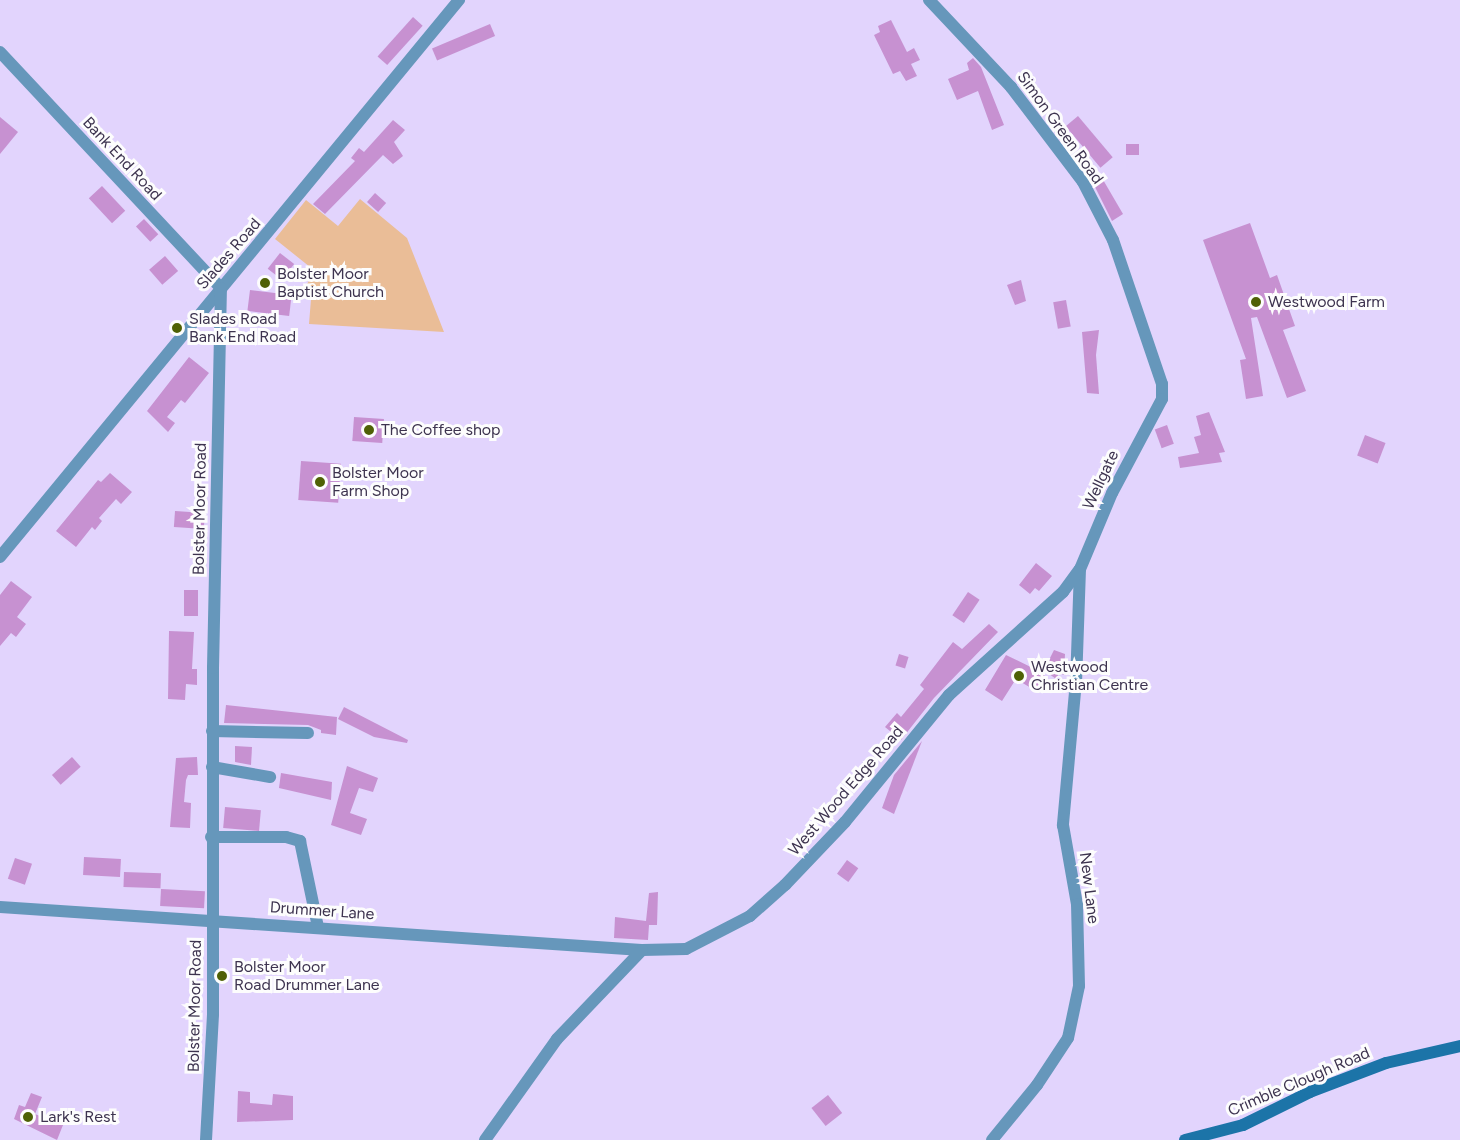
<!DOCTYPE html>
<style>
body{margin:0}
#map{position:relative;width:1460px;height:1140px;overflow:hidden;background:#e2d4fd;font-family:Figtree,sans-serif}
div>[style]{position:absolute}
.green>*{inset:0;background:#eabd97}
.building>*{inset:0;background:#c791d1;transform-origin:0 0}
.street>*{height:12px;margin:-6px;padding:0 6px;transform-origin:6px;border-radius:6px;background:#6697bb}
.secondary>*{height:12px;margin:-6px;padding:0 6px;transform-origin:6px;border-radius:6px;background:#1c74a8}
.dots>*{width:16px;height:16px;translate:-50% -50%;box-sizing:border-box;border:3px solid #fdfdfd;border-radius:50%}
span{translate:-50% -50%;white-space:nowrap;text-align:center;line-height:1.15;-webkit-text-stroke:6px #fdfdfd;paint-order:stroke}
.street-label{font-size:16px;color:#3d334f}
.poi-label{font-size:16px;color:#3d334f}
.left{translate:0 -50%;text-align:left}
</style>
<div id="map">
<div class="green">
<div style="clip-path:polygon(360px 199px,407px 238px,444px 332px,309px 324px,311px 299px,299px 297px,315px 271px,275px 239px,306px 200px,338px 226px)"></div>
</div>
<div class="building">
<div style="left:413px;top:17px;width:13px;height:53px;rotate:42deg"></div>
<div style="clip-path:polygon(891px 20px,907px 52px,914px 48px,920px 60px,911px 64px,917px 76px,906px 81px,900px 71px,893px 74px,874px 35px,880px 32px,878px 26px)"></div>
<div style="left:490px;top:24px;width:13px;height:63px;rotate:67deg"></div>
<div style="clip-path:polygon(973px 58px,981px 67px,1004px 125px,992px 130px,978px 91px,957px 100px,948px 79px,969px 70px,967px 63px)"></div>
<div style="left:1078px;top:116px;width:54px;height:16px;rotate:50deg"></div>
<div style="clip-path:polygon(0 117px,18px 132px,0 154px)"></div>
<div style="clip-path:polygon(393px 120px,405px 130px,394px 142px,403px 156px,393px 164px,383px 155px,325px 214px,313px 204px,355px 161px,351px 158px,359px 148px,364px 152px)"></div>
<div style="left:1126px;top:144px;width:13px;height:11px"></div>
<div style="clip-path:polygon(1102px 178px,1123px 214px,1112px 221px,1093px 183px)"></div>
<div style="left:102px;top:186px;width:34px;height:18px;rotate:47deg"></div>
<div style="left:375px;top:193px;width:15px;height:12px;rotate:42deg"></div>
<div style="left:144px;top:219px;width:21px;height:11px;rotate:47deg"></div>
<div style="clip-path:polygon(1250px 223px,1270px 278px,1277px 275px,1295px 326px,1283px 330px,1306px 391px,1287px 398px,1257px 317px,1251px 318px,1263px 396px,1246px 399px,1240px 360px,1246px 359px,1203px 240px)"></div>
<div style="left:280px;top:253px;width:18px;height:20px;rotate:38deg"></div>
<div style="left:165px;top:256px;width:20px;height:21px;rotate:49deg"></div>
<div style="clip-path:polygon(1021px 280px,1026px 301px,1015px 305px,1007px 285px)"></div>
<div style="left:250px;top:290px;width:42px;height:21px;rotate:7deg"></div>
<div style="left:1066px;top:300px;width:27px;height:13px;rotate:80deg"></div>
<div style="clip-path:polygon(1099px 330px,1096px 355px,1099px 394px,1087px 393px,1082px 332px)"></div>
<div style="clip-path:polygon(189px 357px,209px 373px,185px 403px,181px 400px,167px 417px,175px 423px,168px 432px,147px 411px)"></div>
<div style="clip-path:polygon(1209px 412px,1225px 452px,1219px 453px,1222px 462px,1180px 468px,1178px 457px,1199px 453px,1194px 437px,1201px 435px,1196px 416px)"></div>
<div style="left:354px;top:417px;width:30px;height:24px;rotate:4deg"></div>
<div style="left:1167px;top:425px;width:20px;height:13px;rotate:70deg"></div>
<div style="left:1365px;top:435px;width:22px;height:22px;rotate:21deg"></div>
<div style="left:301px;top:461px;width:40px;height:39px;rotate:4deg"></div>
<div style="clip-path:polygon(110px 473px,132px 492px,121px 504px,116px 499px,99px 518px,102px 521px,95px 530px,92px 527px,76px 547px,56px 531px,98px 480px,101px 482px)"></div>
<div style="left:175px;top:511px;width:30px;height:16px;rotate:4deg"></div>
<div style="clip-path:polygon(1036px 563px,1052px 576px,1039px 591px,1035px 588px,1030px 594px,1019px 585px)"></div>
<div style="clip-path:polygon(11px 581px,32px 597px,17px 617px,26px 624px,16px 637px,11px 633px,0 646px,0 595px)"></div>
<div style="left:184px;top:590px;width:14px;height:26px"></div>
<div style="left:968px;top:592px;width:14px;height:28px;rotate:34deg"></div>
<div style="clip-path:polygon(989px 624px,998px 632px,934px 698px,901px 740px,885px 727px,897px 713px,901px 717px,924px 689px,920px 685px,953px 642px,962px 649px)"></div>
<div style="clip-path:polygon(169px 631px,194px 632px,192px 669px,197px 669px,197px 685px,186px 684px,185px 700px,168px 699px)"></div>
<div style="clip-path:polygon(1054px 650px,1065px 654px,1064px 675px,1059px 673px,1056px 679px,1044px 670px)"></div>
<div style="left:899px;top:654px;width:10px;height:12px;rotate:17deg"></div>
<div style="clip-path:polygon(1006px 655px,1045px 674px,1036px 691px,1016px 679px,1002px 701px,985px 690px)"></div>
<div style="clip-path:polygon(226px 705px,337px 717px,336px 735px,321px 733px,321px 730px,308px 725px,224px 723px)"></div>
<div style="clip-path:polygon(344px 707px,408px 740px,407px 743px,374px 737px,338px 719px)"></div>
<div style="clip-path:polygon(922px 741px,894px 814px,882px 808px,894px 775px)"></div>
<div style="clip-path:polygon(235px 746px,252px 747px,251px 765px,235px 762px)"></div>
<div style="left:72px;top:757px;width:13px;height:27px;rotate:48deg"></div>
<div style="clip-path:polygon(197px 757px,198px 775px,188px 775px,186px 780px,184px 802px,191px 803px,190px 828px,170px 827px,176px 758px)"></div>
<div style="clip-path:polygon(347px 766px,378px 778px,373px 792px,359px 788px,350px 813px,367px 819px,361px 835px,331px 825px)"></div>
<div style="clip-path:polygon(281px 773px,332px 782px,331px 800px,279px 788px)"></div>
<div style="left:225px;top:807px;width:36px;height:21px;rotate:5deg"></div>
<div style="left:84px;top:857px;width:37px;height:18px;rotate:3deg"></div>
<div style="left:15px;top:858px;width:18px;height:22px;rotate:19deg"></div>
<div style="left:847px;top:860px;width:14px;height:17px;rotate:36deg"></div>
<div style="left:124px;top:872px;width:37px;height:15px;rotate:2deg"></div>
<div style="left:161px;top:889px;width:44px;height:17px;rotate:3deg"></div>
<div style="clip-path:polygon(658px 892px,657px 925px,649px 925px,648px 940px,614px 938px,615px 917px,646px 921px,649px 893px)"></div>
<div style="clip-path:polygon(238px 1091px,250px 1092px,250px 1103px,272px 1105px,273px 1094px,293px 1096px,293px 1120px,237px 1122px)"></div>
<div style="clip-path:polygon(31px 1093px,42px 1097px,35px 1114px,63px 1125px,57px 1140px,14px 1119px,19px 1105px,25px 1107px)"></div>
<div style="left:828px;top:1095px;width:23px;height:21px;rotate:52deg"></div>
</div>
<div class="street">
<div style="left:929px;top:0;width:120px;rotate:46.7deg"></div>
<div style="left:1011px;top:87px;width:119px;rotate:52.8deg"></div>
<div style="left:1083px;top:182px;width:65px;rotate:62.7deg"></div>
<div style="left:1113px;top:240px;width:152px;rotate:71.2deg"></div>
<div style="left:1162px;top:384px;width:15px;rotate:90deg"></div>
<div style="left:1162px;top:399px;width:106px;rotate:118deg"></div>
<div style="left:1112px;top:493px;width:82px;rotate:112.8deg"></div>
<div style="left:1080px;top:569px;width:112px;rotate:92deg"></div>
<div style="left:1076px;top:681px;width:145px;rotate:95.2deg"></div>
<div style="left:1063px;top:825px;width:80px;rotate:80deg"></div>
<div style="left:1077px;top:904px;width:82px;rotate:88.6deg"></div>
<div style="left:1079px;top:986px;width:53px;rotate:101.9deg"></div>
<div style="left:1068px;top:1038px;width:56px;rotate:123.4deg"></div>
<div style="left:1037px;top:1085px;width:71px;rotate:129.3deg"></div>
<div style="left:0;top:52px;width:323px;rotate:46.9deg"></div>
<div style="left:0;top:557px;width:722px;rotate:-50.51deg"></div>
<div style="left:212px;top:731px;width:96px;rotate:1.2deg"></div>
<div style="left:212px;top:767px;width:59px;rotate:9.8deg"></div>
<div style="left:211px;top:837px;width:75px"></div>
<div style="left:286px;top:837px;width:15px;rotate:16deg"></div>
<div style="left:300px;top:841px;width:88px;rotate:78.2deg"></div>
<div style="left:0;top:907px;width:643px;rotate:3.83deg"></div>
<div style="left:642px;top:950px;width:44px;rotate:-1.3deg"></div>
<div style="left:686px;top:949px;width:72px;rotate:-27.3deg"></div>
<div style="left:750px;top:916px;width:47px;rotate:-41.5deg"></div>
<div style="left:785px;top:885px;width:87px;rotate:-46.4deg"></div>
<div style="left:845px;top:822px;width:164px;rotate:-50.7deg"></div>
<div style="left:949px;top:695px;width:154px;rotate:-42.1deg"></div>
<div style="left:1063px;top:592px;width:27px;rotate:-54deg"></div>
<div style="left:206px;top:1140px;width:126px;rotate:-86.8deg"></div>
<div style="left:213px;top:1014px;width:346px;rotate:-90deg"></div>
<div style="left:213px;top:668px;width:380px;rotate:-88.8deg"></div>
<div style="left:485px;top:1140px;width:124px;rotate:-54.5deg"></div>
<div style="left:557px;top:1039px;width:123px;rotate:-46.3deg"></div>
</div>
<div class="secondary">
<div style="left:1185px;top:1140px;width:60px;rotate:-14.5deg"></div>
<div style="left:1243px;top:1125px;width:75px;rotate:-26.2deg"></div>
<div style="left:1310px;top:1092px;width:81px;rotate:-20.9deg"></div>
<div style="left:1386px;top:1063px;width:76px;rotate:-12.9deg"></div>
</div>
<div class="dots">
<div style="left:265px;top:283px;background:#4f6005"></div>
<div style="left:1256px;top:302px;background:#4f6005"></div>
<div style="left:177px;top:328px;background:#4f6005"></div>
<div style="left:369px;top:430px;background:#4f6005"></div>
<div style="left:320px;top:482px;background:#4f6005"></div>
<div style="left:1019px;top:676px;background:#4f6005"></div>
<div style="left:222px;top:976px;background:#4f6005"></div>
<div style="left:28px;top:1117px;background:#4f6005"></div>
</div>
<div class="street-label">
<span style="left:1060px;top:128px;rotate:54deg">Simon Green Road</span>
<span style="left:122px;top:159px;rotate:47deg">Bank End Road</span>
<span style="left:229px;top:254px;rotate:-49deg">Slades Road</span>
<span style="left:1101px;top:480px;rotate:-65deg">Wellgate</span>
<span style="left:200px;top:509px;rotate:-89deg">Bolster Moor Road</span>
<span style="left:846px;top:791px;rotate:-49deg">West Wood Edge Road</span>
<span style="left:1089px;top:888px;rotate:83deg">New Lane</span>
<span style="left:322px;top:911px;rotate:4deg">Drummer Lane</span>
<span style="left:195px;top:1006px;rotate:-89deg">Bolster Moor Road</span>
<span style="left:1299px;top:1082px;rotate:-23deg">Crimble Clough Road</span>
</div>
<div class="poi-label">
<span class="left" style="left:277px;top:283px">Bolster Moor<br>Baptist Church</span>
<span class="left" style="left:1268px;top:302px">Westwood Farm</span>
<span class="left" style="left:189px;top:328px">Slades Road<br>Bank End Road</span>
<span class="left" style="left:381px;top:430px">The Coffee shop</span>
<span class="left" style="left:332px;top:482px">Bolster Moor<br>Farm Shop</span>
<span class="left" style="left:1031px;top:676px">Westwood<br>Christian Centre</span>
<span class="left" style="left:234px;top:976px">Bolster Moor<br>Road Drummer Lane</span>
<span class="left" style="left:40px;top:1117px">Lark's Rest</span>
</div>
</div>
